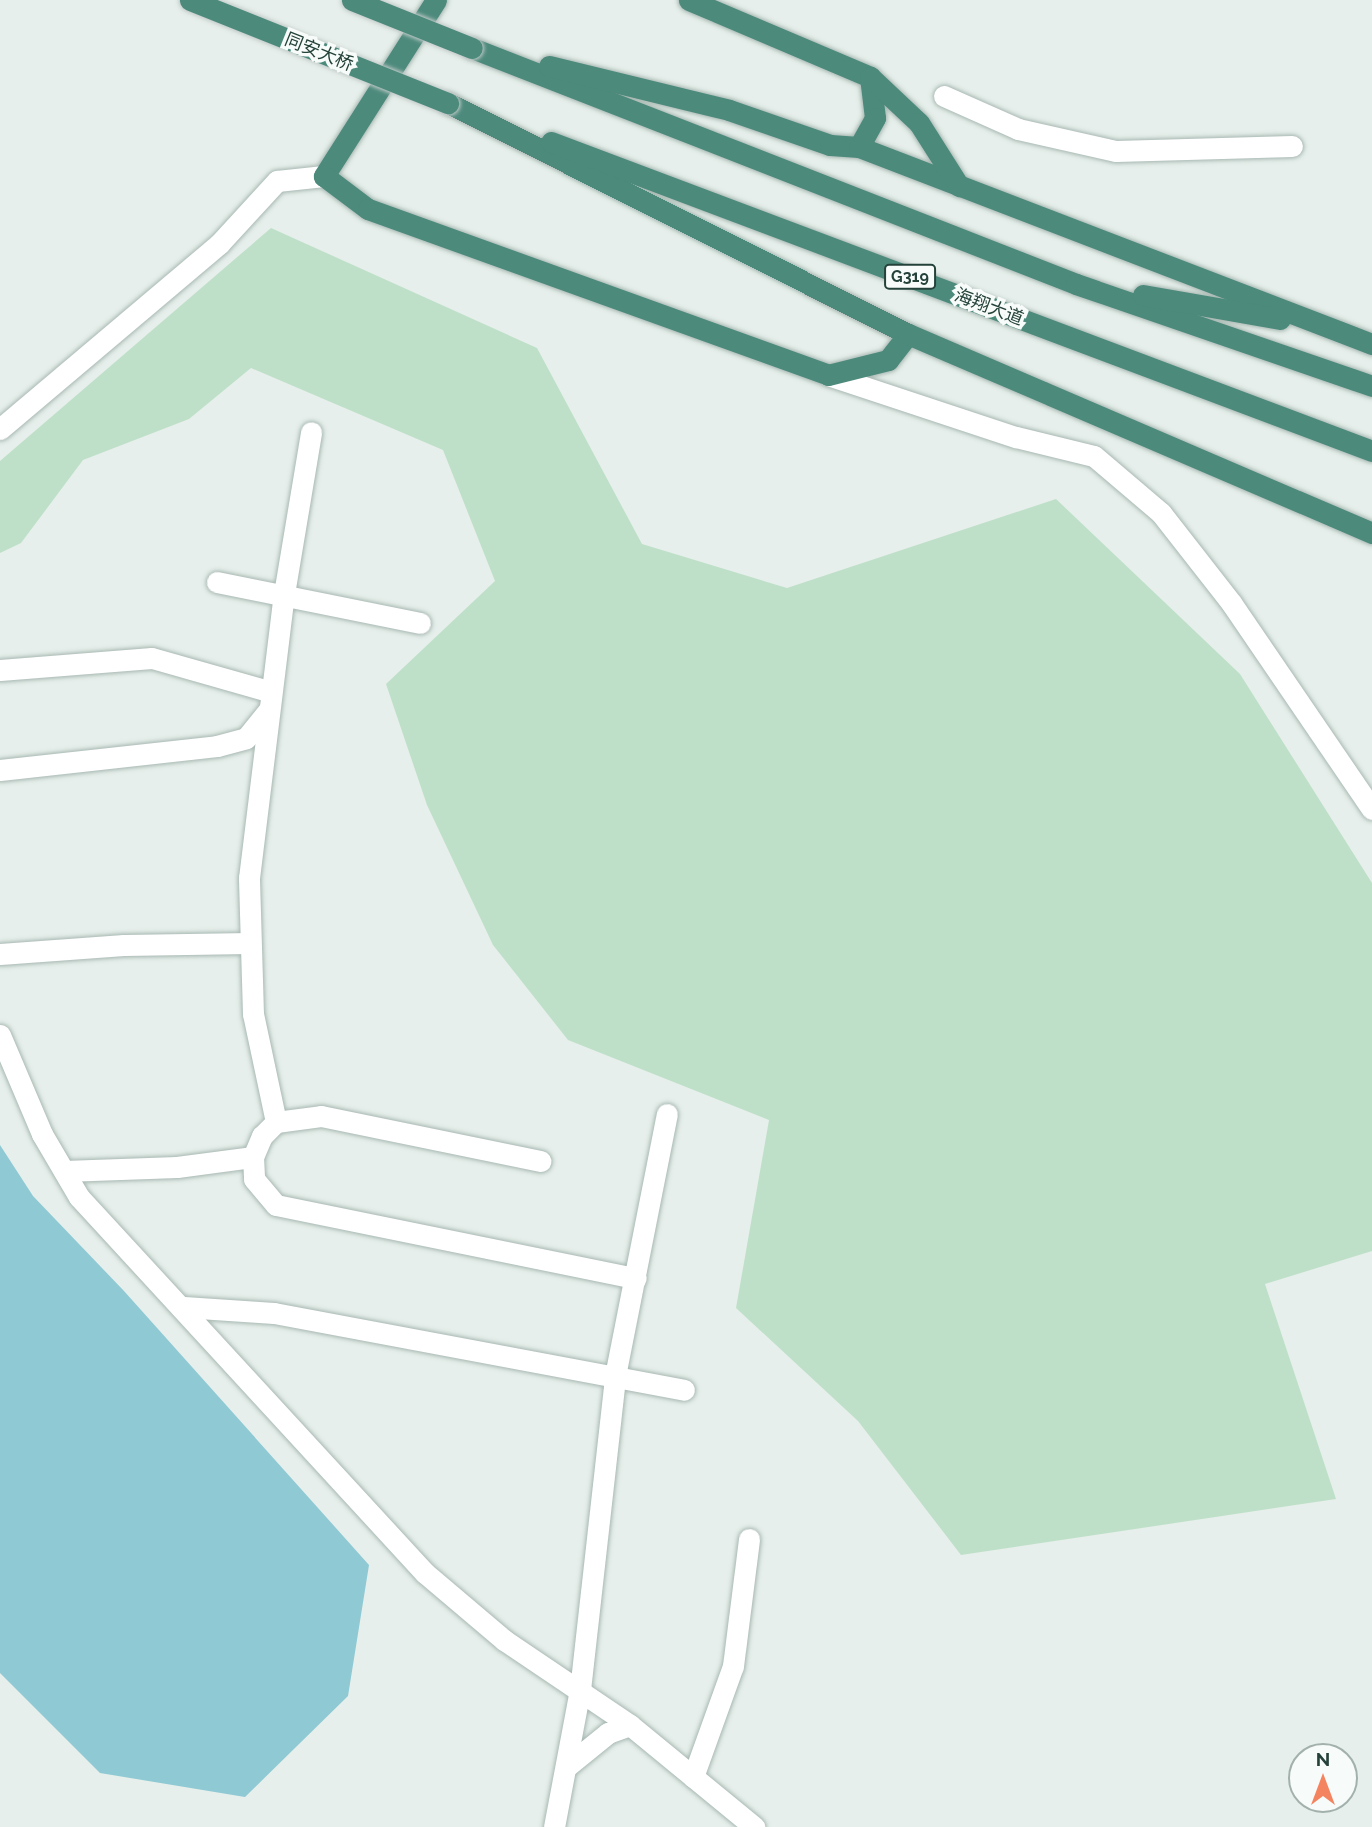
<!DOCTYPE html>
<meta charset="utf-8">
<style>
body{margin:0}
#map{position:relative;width:1372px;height:1827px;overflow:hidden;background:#e6efeb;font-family:Raleway,"Noto Sans SC",sans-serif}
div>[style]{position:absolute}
.green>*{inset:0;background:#bfe0c8}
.water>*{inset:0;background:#8ec9d4}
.roads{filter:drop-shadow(0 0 2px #a8b8b2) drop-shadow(0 0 2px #a8b8b2)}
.minor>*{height:21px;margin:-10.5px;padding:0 10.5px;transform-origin:10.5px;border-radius:10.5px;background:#fff}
.trunk>*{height:21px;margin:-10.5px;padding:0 10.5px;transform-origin:10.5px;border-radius:10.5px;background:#4c8a7c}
.bridges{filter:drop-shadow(0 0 2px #c2cac8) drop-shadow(0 0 2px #c2cac8)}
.trunk-bridge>*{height:21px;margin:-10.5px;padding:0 10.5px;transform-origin:10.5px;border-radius:10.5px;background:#4c8a7c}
span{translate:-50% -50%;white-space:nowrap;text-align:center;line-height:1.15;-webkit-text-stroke:7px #f7fbf9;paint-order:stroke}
.shield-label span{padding:2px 5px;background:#f7fbf9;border:2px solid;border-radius:5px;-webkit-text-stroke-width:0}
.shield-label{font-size:16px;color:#24423a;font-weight:700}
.street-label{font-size:18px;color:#24423a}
.north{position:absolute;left:1288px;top:1743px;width:70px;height:70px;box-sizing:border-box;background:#f7fbf9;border:2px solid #a3b1ad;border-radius:50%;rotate:0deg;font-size:19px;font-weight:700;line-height:28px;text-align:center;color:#24423a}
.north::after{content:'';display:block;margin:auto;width:24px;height:32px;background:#f4845f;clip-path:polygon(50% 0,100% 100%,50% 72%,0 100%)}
</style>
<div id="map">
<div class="green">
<div style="clip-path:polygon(271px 228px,537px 348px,642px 544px,787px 588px,1056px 499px,1240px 674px,1372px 883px,1372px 1251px,1265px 1284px,1336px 1499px,961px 1555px,858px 1421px,736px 1308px,769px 1120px,568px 1040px,493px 945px,427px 805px,386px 684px,495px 581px,443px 450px,251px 368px,189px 419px,83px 460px,21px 543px,0 553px,0 461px)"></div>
</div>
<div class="water">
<div style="clip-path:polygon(0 1145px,33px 1196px,124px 1291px,369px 1565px,348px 1696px,245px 1797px,100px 1773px,0 1673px)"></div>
</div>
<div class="roads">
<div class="minor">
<div style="left:944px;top:96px;width:81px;rotate:24deg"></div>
<div style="left:1018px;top:129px;width:100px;rotate:12.7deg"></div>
<div style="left:1116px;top:151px;width:176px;rotate:-1.6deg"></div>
<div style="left:828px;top:375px;width:198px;rotate:18.3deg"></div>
<div style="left:1016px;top:437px;width:80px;rotate:13.7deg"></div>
<div style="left:1094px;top:456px;width:88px;rotate:40.4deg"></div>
<div style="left:1161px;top:513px;width:115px;rotate:52deg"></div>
<div style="left:1232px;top:604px;width:248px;rotate:55.7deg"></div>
<div style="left:0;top:429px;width:287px;rotate:-40.2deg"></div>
<div style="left:219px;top:244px;width:86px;rotate:-47.4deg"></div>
<div style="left:277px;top:181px;width:47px;rotate:-6.1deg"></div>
<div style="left:217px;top:582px;width:207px;rotate:11.4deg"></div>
<div style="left:0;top:670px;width:152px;rotate:-4.5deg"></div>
<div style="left:152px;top:658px;width:124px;rotate:15.9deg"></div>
<div style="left:0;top:770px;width:218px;rotate:-6.3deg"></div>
<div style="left:217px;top:746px;width:30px;rotate:-15deg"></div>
<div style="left:246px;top:738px;width:36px;rotate:-51deg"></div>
<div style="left:0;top:954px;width:124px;rotate:-4.2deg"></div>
<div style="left:124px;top:945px;width:126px;rotate:-0.9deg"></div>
<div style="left:0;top:1035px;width:108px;rotate:67deg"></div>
<div style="left:42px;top:1134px;width:73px;rotate:59.6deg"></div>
<div style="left:79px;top:1197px;width:511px;rotate:47.38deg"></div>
<div style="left:425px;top:1573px;width:104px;rotate:40.3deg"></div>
<div style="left:504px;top:1640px;width:152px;rotate:34deg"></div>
<div style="left:630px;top:1725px;width:161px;rotate:39.4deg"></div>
<div style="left:276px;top:1122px;width:110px;rotate:-102deg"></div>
<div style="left:253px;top:1014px;width:136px;rotate:-91.7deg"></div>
<div style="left:249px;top:878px;width:286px;rotate:-83deg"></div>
<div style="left:284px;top:594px;width:164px;rotate:-80.5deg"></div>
<div style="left:253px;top:1157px;width:23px;rotate:-67deg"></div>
<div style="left:262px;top:1136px;width:20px;rotate:-45deg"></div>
<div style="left:276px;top:1122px;width:45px;rotate:-7.6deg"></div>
<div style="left:321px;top:1116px;width:224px;rotate:11.6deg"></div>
<div style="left:64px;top:1171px;width:113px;rotate:-2deg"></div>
<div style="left:177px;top:1167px;width:77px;rotate:-7.5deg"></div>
<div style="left:253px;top:1157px;width:22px;rotate:87deg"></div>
<div style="left:254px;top:1179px;width:34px;rotate:50deg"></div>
<div style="left:276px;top:1205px;width:367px;rotate:11.5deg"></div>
<div style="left:184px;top:1307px;width:90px;rotate:3.8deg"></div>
<div style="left:274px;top:1313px;width:417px;rotate:10.6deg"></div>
<div style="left:566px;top:1767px;width:54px;rotate:-39deg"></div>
<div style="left:608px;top:1733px;width:23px;rotate:-20deg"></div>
<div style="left:693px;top:1777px;width:118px;rotate:-70.2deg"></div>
<div style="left:733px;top:1666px;width:128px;rotate:-82.8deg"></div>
<div style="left:554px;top:1827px;width:139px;rotate:-79.3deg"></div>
<div style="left:580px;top:1690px;width:316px;rotate:-83.6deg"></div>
<div style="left:615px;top:1376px;width:267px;rotate:-78.8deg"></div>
</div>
<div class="trunk">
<div style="left:436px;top:0;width:209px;rotate:122.5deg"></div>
<div style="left:324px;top:176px;width:55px;rotate:36.9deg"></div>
<div style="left:368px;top:209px;width:489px;rotate:19.8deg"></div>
<div style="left:828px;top:375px;width:62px;rotate:-14deg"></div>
<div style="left:888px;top:360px;width:33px;rotate:-52deg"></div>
<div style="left:689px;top:0;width:197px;rotate:23deg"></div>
<div style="left:870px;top:77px;width:41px;rotate:83deg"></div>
<div style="left:875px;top:118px;width:33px;rotate:119deg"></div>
<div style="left:472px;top:48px;width:648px;rotate:21.34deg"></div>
<div style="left:1076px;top:284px;width:313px;rotate:19deg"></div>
<div style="left:549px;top:66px;width:185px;rotate:13.7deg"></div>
<div style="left:729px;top:110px;width:107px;rotate:19.1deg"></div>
<div style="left:830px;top:145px;width:29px;rotate:4deg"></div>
<div style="left:859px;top:147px;width:550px;rotate:21.01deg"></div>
<div style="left:870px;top:77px;width:67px;rotate:43.2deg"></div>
<div style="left:919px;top:123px;width:75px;rotate:57.6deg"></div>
<div style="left:448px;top:103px;width:515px;rotate:26.66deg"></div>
<div style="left:908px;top:334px;width:505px;rotate:23.21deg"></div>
<div style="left:551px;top:142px;width:877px;rotate:20.62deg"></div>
<div style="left:1143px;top:295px;width:139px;rotate:9.9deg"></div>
</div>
</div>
<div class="bridges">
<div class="trunk-bridge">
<div style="left:190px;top:0;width:278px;rotate:21.8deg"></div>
<div style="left:352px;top:0;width:129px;rotate:21.8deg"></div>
</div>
</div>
<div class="shield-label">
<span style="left:910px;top:277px">G319</span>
</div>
<div class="street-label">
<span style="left:319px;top:52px;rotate:22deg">同安大桥</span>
<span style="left:989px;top:307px;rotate:21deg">海翔大道</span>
</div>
<div class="north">N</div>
</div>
